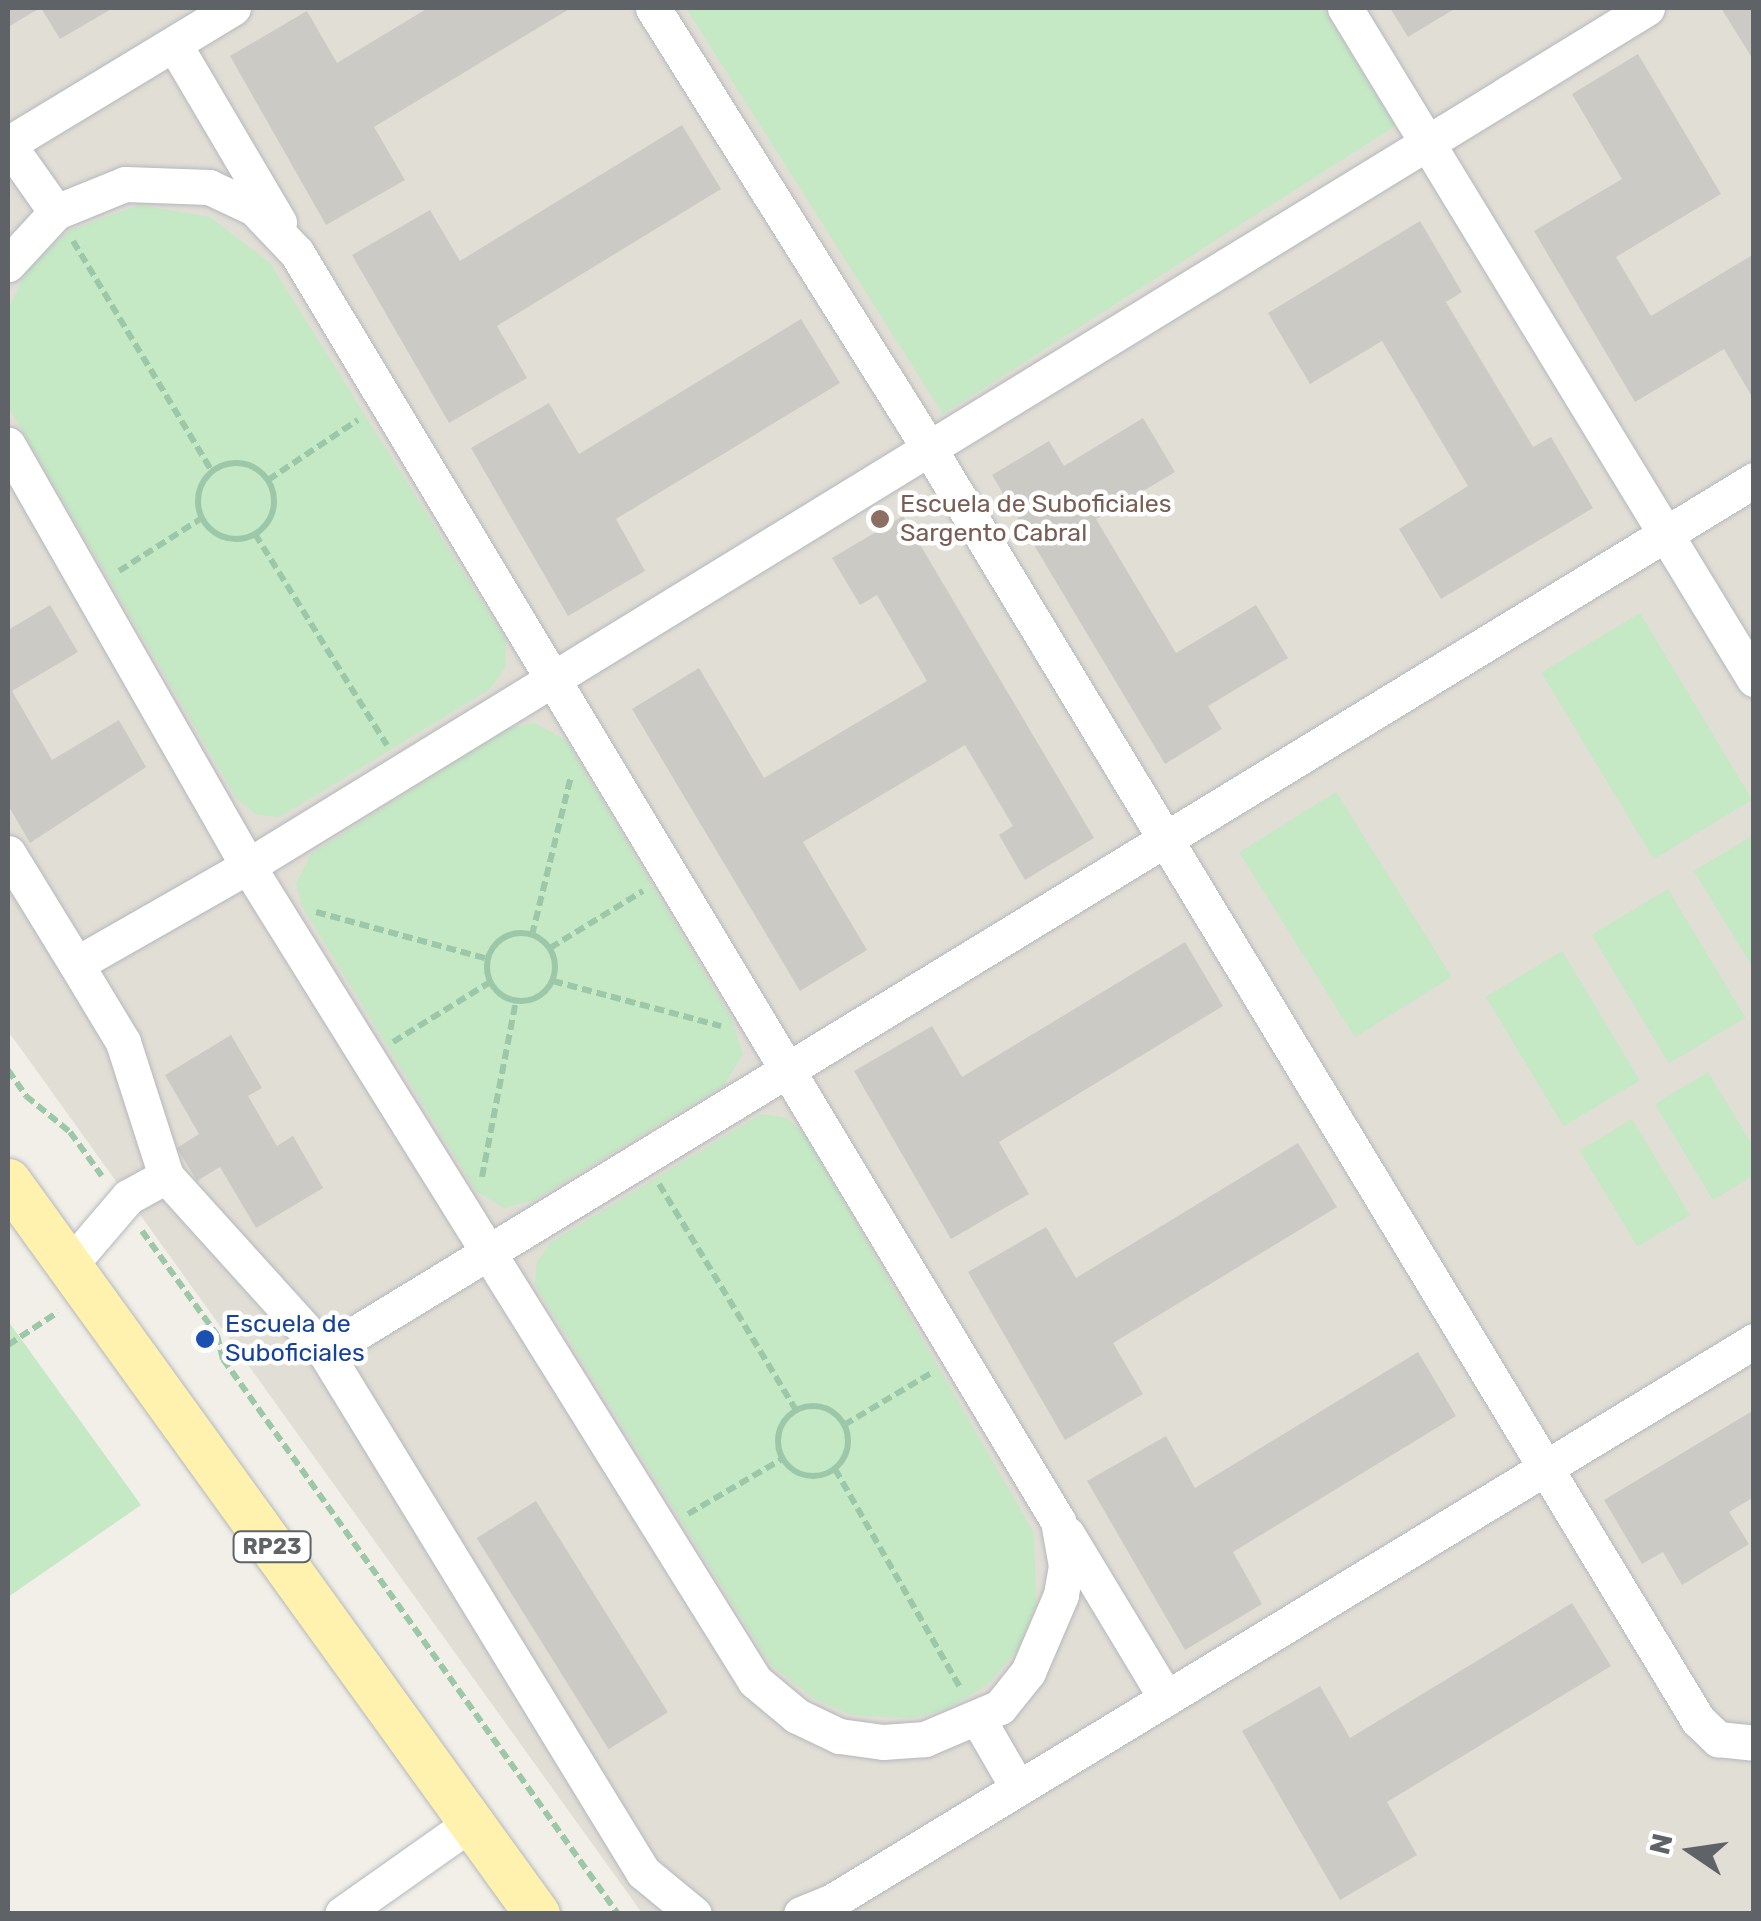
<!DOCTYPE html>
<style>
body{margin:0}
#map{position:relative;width:1761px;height:1921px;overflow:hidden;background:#f1efe8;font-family:Rubik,sans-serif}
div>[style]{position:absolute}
.education>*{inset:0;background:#e1ded6}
.green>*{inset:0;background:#c5e8c5;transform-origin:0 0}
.building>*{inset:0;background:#cccac5;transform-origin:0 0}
.path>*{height:6px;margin-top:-3px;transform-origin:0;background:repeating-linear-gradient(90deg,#9cc7a9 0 10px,transparent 0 15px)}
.path>.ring{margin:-3px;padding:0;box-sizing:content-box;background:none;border:6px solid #9cc7a9;border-radius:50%}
.roads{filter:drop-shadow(0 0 2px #b5b8bc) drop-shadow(0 0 2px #b5b8bc)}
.minor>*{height:35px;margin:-17.5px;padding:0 17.5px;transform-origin:17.5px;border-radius:17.5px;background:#fff}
.major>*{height:45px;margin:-22.5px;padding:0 22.5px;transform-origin:22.5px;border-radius:22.5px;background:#fff2af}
.dots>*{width:28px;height:28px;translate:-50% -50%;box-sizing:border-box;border:5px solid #fff;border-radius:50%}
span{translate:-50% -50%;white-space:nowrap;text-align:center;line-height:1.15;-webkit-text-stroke:9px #fff;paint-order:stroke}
.shield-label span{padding:2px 8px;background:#fff;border:2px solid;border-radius:8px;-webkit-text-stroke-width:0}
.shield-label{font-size:22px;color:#5f6368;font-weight:700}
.education-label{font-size:25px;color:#785e54}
.left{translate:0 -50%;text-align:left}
.transit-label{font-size:25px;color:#164399}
.frame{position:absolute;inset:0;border:10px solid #5f6368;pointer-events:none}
.north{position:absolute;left:1641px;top:1801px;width:100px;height:100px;-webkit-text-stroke:8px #fff;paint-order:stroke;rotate:283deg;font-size:28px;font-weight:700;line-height:40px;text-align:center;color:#5f6368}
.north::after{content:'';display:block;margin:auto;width:35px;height:45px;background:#5f6368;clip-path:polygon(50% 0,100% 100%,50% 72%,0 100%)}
</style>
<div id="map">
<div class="education">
<div style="clip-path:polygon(8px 8px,1753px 8px,1753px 1913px,642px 1913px,8px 1031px)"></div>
</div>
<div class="green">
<div style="clip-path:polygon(686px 8px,1323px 8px,1395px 126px,943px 414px)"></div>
<div style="clip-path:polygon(140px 205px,210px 217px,270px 263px,506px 641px,505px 668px,490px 689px,280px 817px,257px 815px,237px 799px,8px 406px,8px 310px,27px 270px,70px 230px)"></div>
<div style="left:1640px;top:613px;width:218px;height:115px;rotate:59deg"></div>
<div style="clip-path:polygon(534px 723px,565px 739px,731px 1018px,743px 1054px,724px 1085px,534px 1200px,504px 1208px,476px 1191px,302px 906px,296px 884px,311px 854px,507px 729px)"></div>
<div style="left:1336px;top:792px;width:218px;height:114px;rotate:58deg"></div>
<div style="clip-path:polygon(1753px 835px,1753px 968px,1694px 871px)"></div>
<div style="left:1668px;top:889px;width:150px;height:89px;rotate:59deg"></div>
<div style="left:1562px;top:951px;width:151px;height:89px;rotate:59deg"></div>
<div style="clip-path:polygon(1708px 1072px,1754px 1148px,1753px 1176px,1713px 1200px,1655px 1104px)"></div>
<div style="clip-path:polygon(761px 1114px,787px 1118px,805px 1135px,1034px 1533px,1036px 1605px,1019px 1648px,988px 1684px,947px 1709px,913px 1718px,852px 1715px,813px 1698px,770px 1664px,535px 1285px,537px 1262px,550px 1243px)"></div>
<div style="left:1632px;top:1119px;width:112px;height:61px;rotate:59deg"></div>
<div style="clip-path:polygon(8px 1321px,141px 1505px,8px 1597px)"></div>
</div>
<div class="building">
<div style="clip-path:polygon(8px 8px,40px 8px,8px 27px)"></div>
<div style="clip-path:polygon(41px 8px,113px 8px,60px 39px)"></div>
<div style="clip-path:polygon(428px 8px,571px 8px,374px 127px,405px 180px,326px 225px,230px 56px,307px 11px,337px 63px)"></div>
<div style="clip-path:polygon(1390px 8px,1456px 8px,1408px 37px)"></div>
<div style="clip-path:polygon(1721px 8px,1754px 8px,1754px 61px)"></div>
<div style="clip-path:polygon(1638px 54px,1721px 194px,1616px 257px,1651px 316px,1754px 254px,1754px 400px,1724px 349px,1635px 402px,1534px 231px,1622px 179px,1572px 94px)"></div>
<div style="clip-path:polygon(682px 125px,721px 189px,497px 326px,527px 378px,449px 423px,352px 255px,430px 210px,460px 261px)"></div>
<div style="clip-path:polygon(1420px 221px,1462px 292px,1446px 302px,1533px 447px,1551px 437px,1593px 508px,1441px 599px,1399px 529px,1468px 486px,1382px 341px,1310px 384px,1268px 313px)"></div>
<div style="clip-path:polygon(801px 319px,840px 383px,616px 519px,645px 571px,568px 616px,471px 448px,549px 403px,579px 454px)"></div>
<div style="clip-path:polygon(1143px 418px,1175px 472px,1096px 519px,1176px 653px,1256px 605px,1288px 658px,1208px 706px,1222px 729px,1165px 764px,992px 475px,1049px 441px,1064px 466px)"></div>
<div style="clip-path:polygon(903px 516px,1094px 838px,1025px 880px,999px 835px,1013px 826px,965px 745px,803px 842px,867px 950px,800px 991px,632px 709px,699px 668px,764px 778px,927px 681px,877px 595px,860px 605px,832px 558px)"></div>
<div style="clip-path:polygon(50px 605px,78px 652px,12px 691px,52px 760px,119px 720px,146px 767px,30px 843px,8px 805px,8px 630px)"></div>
<div style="clip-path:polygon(1185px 942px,1223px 1006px,999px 1142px,1029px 1194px,951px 1239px,854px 1071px,932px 1026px,962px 1077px)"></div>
<div style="clip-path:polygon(231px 1035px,262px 1088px,248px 1096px,277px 1146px,293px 1136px,323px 1188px,256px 1228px,220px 1167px,197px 1181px,177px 1148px,199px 1134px,165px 1075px)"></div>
<div style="clip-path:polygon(1298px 1143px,1337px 1207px,1113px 1343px,1143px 1394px,1065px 1440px,968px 1272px,1046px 1227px,1076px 1278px)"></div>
<div style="clip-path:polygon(1418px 1352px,1456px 1416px,1233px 1552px,1262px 1604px,1185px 1650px,1087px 1481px,1166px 1436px,1195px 1488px)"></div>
<div style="clip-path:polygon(1754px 1410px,1754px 1497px,1729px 1512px,1749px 1544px,1682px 1585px,1663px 1552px,1642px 1564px,1604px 1500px)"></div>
<div style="left:536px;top:1501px;width:249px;height:70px;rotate:58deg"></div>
<div style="clip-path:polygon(1572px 1603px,1611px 1666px,1387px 1802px,1417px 1855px,1340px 1900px,1242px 1731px,1320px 1686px,1350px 1738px)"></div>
</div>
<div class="path">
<div style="left:73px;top:241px;width:269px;rotate:58.9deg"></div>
<div class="ring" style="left:198px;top:463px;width:70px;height:70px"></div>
<div style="left:268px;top:480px;width:108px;rotate:-33.7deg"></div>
<div style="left:255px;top:534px;width:249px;rotate:58deg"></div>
<div style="left:119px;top:571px;width:98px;rotate:-32.6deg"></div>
<div style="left:316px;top:912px;width:178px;rotate:15.3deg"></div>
<div class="ring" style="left:487px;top:933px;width:62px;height:62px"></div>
<div style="left:532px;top:935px;width:164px;rotate:-76.2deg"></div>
<div style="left:550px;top:948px;width:109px;rotate:-31.5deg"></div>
<div style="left:553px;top:981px;width:174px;rotate:15deg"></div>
<div style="left:393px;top:1042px;width:114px;rotate:-31.7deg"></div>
<div style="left:8px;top:1070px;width:32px;rotate:55deg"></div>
<div style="left:26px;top:1096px;width:57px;rotate:39.3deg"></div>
<div style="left:70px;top:1132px;width:54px;rotate:54deg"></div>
<div style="left:482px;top:1177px;width:179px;rotate:-79.1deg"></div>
<div style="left:659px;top:1184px;width:264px;rotate:58.8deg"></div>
<div style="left:142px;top:1231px;width:128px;rotate:54.2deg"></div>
<div style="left:217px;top:1335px;width:25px;rotate:76deg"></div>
<div style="left:223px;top:1359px;width:681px;rotate:54.56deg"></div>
<div style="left:8px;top:1345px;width:60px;rotate:-33.4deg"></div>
<div class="ring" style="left:778px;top:1406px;width:64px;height:64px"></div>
<div style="left:844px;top:1425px;width:104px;rotate:-30.8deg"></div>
<div style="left:835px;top:1469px;width:254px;rotate:60.2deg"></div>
<div style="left:688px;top:1514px;width:109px;rotate:-30.3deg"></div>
</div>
<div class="roads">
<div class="minor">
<div style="left:653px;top:8px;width:516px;rotate:57.91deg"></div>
<div style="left:927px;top:445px;width:1490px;rotate:58.84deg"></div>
<div style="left:1698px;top:1720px;width:28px;rotate:44deg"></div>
<div style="left:1718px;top:1739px;width:36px;rotate:6deg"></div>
<div style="left:1345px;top:8px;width:786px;rotate:58.64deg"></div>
<div style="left:1647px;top:8px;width:1641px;rotate:148.48deg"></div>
<div style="left:248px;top:866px;width:198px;rotate:150.3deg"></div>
<div style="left:76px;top:964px;width:91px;rotate:58.9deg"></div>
<div style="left:123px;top:1042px;width:141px;rotate:72.2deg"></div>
<div style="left:166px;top:1176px;width:237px;rotate:47.9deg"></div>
<div style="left:325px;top:1352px;width:1674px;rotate:-31.39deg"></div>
<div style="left:174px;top:44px;width:207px;rotate:59.5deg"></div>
<div style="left:8px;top:144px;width:263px;rotate:-31.2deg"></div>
<div style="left:8px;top:144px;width:83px;rotate:54.8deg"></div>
<div style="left:8px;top:264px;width:71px;rotate:-47.3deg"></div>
<div style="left:56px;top:212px;width:74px;rotate:-22.1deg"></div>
<div style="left:125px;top:184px;width:84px;rotate:2deg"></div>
<div style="left:209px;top:187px;width:50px;rotate:25deg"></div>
<div style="left:254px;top:208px;width:62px;rotate:46.3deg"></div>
<div style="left:297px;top:253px;width:1479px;rotate:59.03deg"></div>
<div style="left:1058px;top:1521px;width:46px;rotate:79.9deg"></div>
<div style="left:1066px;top:1566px;width:29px;rotate:100deg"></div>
<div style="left:1061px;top:1595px;width:84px;rotate:113.2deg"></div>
<div style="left:1028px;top:1672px;width:45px;rotate:128.7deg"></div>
<div style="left:1000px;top:1707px;width:82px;rotate:156.9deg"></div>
<div style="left:925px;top:1739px;width:42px;rotate:175.9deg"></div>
<div style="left:883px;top:1742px;width:44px;rotate:-172.2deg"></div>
<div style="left:839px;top:1736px;width:47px;rotate:-154.5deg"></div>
<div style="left:797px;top:1716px;width:55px;rotate:-140.2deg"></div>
<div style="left:755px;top:1681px;width:960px;rotate:-121.89deg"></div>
<div style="left:248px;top:866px;width:485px;rotate:-119.7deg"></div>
<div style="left:8px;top:853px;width:130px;rotate:58.5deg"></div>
<div style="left:69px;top:1266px;width:91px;rotate:-49.5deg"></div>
<div style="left:128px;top:1197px;width:43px;rotate:-28.9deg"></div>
<div style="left:325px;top:1352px;width:610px;rotate:58.55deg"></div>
<div style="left:643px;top:1872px;width:66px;rotate:39.5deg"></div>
<div style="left:1067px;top:1534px;width:192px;rotate:58.9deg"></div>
<div style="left:978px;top:1719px;width:80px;rotate:59.9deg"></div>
<div style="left:342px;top:1914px;width:158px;rotate:-35.2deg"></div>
<div style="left:801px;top:1914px;width:32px;rotate:-22deg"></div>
<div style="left:831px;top:1902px;width:1080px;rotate:-31.29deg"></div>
</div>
<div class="major">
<div style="left:8px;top:1181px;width:904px;rotate:54.18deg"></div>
</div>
</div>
<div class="dots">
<div style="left:880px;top:519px;background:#8d6e63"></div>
<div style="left:205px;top:1339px;background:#1a4fb4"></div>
</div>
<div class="shield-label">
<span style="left:272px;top:1547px">RP23</span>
</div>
<div class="education-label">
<span class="left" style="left:900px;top:519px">Escuela de Suboficiales<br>Sargento Cabral</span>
</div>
<div class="transit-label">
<span class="left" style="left:225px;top:1339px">Escuela de<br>Suboficiales</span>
</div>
<div class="frame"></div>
<div class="north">N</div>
</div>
